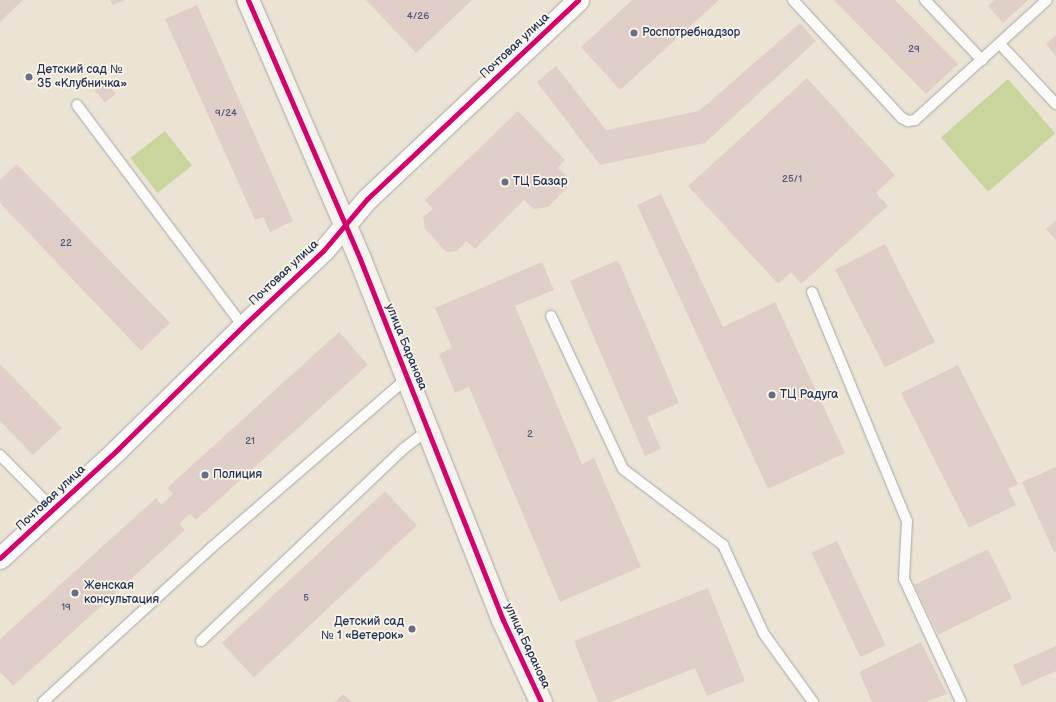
<!DOCTYPE html>
<meta charset="utf-8">
<style>
body{margin:0}
#map{position:relative;width:1056px;height:702px;overflow:hidden;background:#ebe4d5;font-family:"Balsamiq Sans",sans-serif}
div>[style]{position:absolute}
.green>*{inset:0;background:#c9d59d;transform-origin:0 0}
.building>*{inset:0;background:#e0cfc8;transform-origin:0 0}
.roads{filter:drop-shadow(0 0 1px #a7a6a4) drop-shadow(0 0 1px #a7a6a4)}
.lane>*{height:10px;margin:-5px;padding:0 5px;transform-origin:5px;border-radius:5px;background:#fcfbf9}
.street>*{height:21px;margin:-10.5px;padding:0 10.5px;transform-origin:10.5px;border-radius:10.5px;background:#fcfbf9}
.secondary>*{height:22px;margin:-11px;padding:0 11px;transform-origin:11px;border-radius:11px;background:#f6f2ee}
.cycleway>*{height:5px;margin:-2.5px;padding:0 2.5px;transform-origin:2.5px;border-radius:2.5px;background:#d6006c}
.dots>*{width:11px;height:11px;translate:-50% -50%;box-sizing:border-box;border:2px solid #fcf5e5;border-radius:50%}
span{translate:-50% -50%;white-space:nowrap;text-align:center;line-height:1.15;-webkit-text-stroke:3.5px #fcf5e5;paint-order:stroke}
.number-label{font-size:10px;color:#4c5778}
.number-label span{-webkit-text-stroke-width:0}
.poi-label{font-size:12px;color:#1b2f5e}
.left{translate:0 -50%;text-align:left}
.right{translate:-100% -50%;text-align:right}
.street-label{font-size:12px;color:#1b2f5e}
</style>
<div id="map">
<div class="green">
<div style="left:1008px;top:79px;width:72px;height:89px;rotate:49deg"></div>
<div style="left:165px;top:131px;width:44px;height:44px;rotate:52deg"></div>
</div>
<div class="building">
<div style="clip-path:polygon(0 0,23px 0,0 22px)"></div>
<div style="clip-path:polygon(110px 0,125px 0,113px 5px)"></div>
<div style="clip-path:polygon(366px 0,472px 0,416px 53px)"></div>
<div style="clip-path:polygon(632px 0,719px 0,620px 90px,581px 47px)"></div>
<div style="clip-path:polygon(834px 0,895px 0,958px 64px,926px 94px)"></div>
<div style="clip-path:polygon(994px 0,1028px 0,1003px 23px,988px 6px)"></div>
<div style="clip-path:polygon(197px 5px,293px 221px,270px 232px,263px 217px,255px 220px,165px 19px)"></div>
<div style="clip-path:polygon(800px 23px,816px 41px,705px 143px,600px 165px,537px 82px,556px 66px,606px 130px,699px 111px)"></div>
<div style="clip-path:polygon(1056px 35px,1056px 56px,1046px 44px)"></div>
<div style="left:101px;top:76px;width:23px;height:14px;rotate:50deg"></div>
<div style="clip-path:polygon(807px 78px,895px 175px,876px 193px,888px 206px,801px 284px,791px 272px,778px 284px,688px 186px)"></div>
<div style="clip-path:polygon(518px 111px,565px 160px,558px 168px,566px 176px,567px 188px,548px 207px,534px 209px,524px 200px,475px 249px,466px 241px,457px 251px,446px 252px,425px 229px,423px 217px,433px 209px,425px 200px)"></div>
<div style="clip-path:polygon(17px 164px,170px 323px,141px 351px,0 203px,0 180px)"></div>
<div style="clip-path:polygon(661px 194px,723px 327px,775px 302px,845px 453px,768px 489px,637px 205px)"></div>
<div style="clip-path:polygon(1056px 220px,1056px 240px,1046px 229px)"></div>
<div style="left:885px;top:244px;width:110px;height:56px;rotate:63deg"></div>
<div style="clip-path:polygon(618px 260px,679px 403px,647px 417px,661px 449px,645px 456px,570px 281px)"></div>
<div style="clip-path:polygon(542px 262px,554px 290px,515px 306px,582px 464px,594px 458px,641px 567px,560px 602px,469px 387px,455px 393px,439px 354px,452px 348px,435px 308px)"></div>
<div style="clip-path:polygon(339px 332px,368px 365px,196px 520px,190px 514px,184px 519px,179px 524px,185px 530px,13px 686px,0 672px,0 639px,156px 498px,161px 505px,173px 494px,167px 488px)"></div>
<div style="clip-path:polygon(0 364px,62px 428px,33px 455px,0 421px)"></div>
<div style="clip-path:polygon(958px 365px,1018px 484px,1008px 489px,1016px 505px,969px 528px,901px 393px)"></div>
<div style="clip-path:polygon(1056px 467px,1056px 551px,1054px 552px,1022px 482px)"></div>
<div style="left:385px;top:491px;width:47px;height:223px;rotate:47deg"></div>
<div style="left:837px;top:541px;width:115px;height:28px;rotate:65deg"></div>
<div style="left:988px;top:549px;width:55px;height:82px;rotate:64deg"></div>
<div style="clip-path:polygon(708px 588px,745px 681px,707px 696px,695px 668px,610px 702px,598px 702px,574px 641px)"></div>
<div style="clip-path:polygon(921px 642px,947px 694px,925px 702px,872px 702px,859px 672px)"></div>
<div style="clip-path:polygon(1056px 646px,1056px 671px,1022px 686px,1013px 665px)"></div>
<div style="clip-path:polygon(343px 694px,352px 702px,335px 702px)"></div>
</div>
<div class="roads">
<div class="lane">
<div style="left:793px;top:0;width:161px;rotate:47.3deg"></div>
<div style="left:902px;top:118px;width:7px;rotate:27deg"></div>
<div style="left:908px;top:121px;width:7px;rotate:-8deg"></div>
<div style="left:915px;top:120px;width:178px;rotate:-42.3deg"></div>
<div style="left:925px;top:0;width:83px;rotate:46.5deg"></div>
<div style="left:1000px;top:44px;width:82px;rotate:47deg"></div>
<div style="left:77px;top:105px;width:276px;rotate:53.1deg"></div>
<div style="left:812px;top:292px;width:248px;rotate:67.5deg"></div>
<div style="left:907px;top:521px;width:58px;rotate:93deg"></div>
<div style="left:904px;top:579px;width:136px;rotate:65.1deg"></div>
<div style="left:551px;top:316px;width:169px;rotate:64.8deg"></div>
<div style="left:623px;top:469px;width:126px;rotate:37.2deg"></div>
<div style="left:723px;top:545px;width:98px;rotate:65.3deg"></div>
<div style="left:764px;top:634px;width:84px;rotate:54.2deg"></div>
<div style="left:0;top:455px;width:76px;rotate:45.5deg"></div>
<div style="left:201px;top:641px;width:279px;rotate:-43.5deg"></div>
<div style="left:403px;top:449px;width:31px;rotate:-37deg"></div>
<div style="left:43px;top:702px;width:228px;rotate:-42.5deg"></div>
<div style="left:211px;top:548px;width:259px;rotate:-40.9deg"></div>
</div>
<div class="street">
<div style="left:0;top:558px;width:161px;rotate:-42.7deg"></div>
<div style="left:118px;top:449px;width:175px;rotate:-44.5deg"></div>
<div style="left:243px;top:326px;width:110px;rotate:-43.2deg"></div>
<div style="left:323px;top:251px;width:68px;rotate:-49.8deg"></div>
<div style="left:367px;top:199px;width:290px;rotate:-43.3deg"></div>
</div>
<div class="secondary">
<div style="left:248px;top:0;width:282px;rotate:66.6deg"></div>
<div style="left:360px;top:259px;width:388px;rotate:68.4deg"></div>
<div style="left:503px;top:620px;width:90px;rotate:65.1deg"></div>
</div>
</div>
<div class="cycleway">
<div style="left:248px;top:0;width:282px;rotate:66.6deg"></div>
<div style="left:360px;top:259px;width:388px;rotate:68.4deg"></div>
<div style="left:503px;top:620px;width:90px;rotate:65.1deg"></div>
<div style="left:0;top:558px;width:161px;rotate:-42.7deg"></div>
<div style="left:118px;top:449px;width:175px;rotate:-44.5deg"></div>
<div style="left:243px;top:326px;width:110px;rotate:-43.2deg"></div>
<div style="left:323px;top:251px;width:68px;rotate:-49.8deg"></div>
<div style="left:367px;top:199px;width:290px;rotate:-43.3deg"></div>
</div>
<div class="dots">
<div style="left:634px;top:33px;background:#646e88"></div>
<div style="left:29px;top:77px;background:#646e88"></div>
<div style="left:505px;top:182px;background:#646e88"></div>
<div style="left:772px;top:395px;background:#646e88"></div>
<div style="left:205px;top:475px;background:#646e88"></div>
<div style="left:75px;top:593px;background:#646e88"></div>
<div style="left:412px;top:629px;background:#646e88"></div>
</div>
<div class="number-label">
<span style="left:418px;top:17px">4/26</span>
<span style="left:914px;top:50px">29</span>
<span style="left:226px;top:114px">9/24</span>
<span style="left:792px;top:180px">25/1</span>
<span style="left:66px;top:244px">22</span>
<span style="left:530px;top:435px">2</span>
<span style="left:250px;top:442px">21</span>
<span style="left:306px;top:599px">5</span>
<span style="left:66px;top:608px">19</span>
</div>
<div class="poi-label">
<span class="left" style="left:642px;top:33px">Роспотребнадзор</span>
<span class="left" style="left:37px;top:77px">Детский сад №<br>35 «Клубничка»</span>
<span class="left" style="left:513px;top:182px">ТЦ Базар</span>
<span class="left" style="left:780px;top:395px">ТЦ Радуга</span>
<span class="left" style="left:213px;top:475px">Полиция</span>
<span class="left" style="left:84px;top:593px">Женская<br>консультация</span>
<span class="right" style="left:404px;top:629px">Детский сад<br>№ 1 «Ветерок»</span>
</div>
<div class="street-label">
<span style="left:515px;top:46px;rotate:-43deg">Почтовая улица</span>
<span style="left:284px;top:273px;rotate:-43deg">Почтовая улица</span>
<span style="left:406px;top:347px;rotate:68deg">улица Баранова</span>
<span style="left:51px;top:498px;rotate:-43deg">Почтовая улица</span>
<span style="left:527px;top:646px;rotate:65deg">улица Баранова</span>
</div>
</div>
